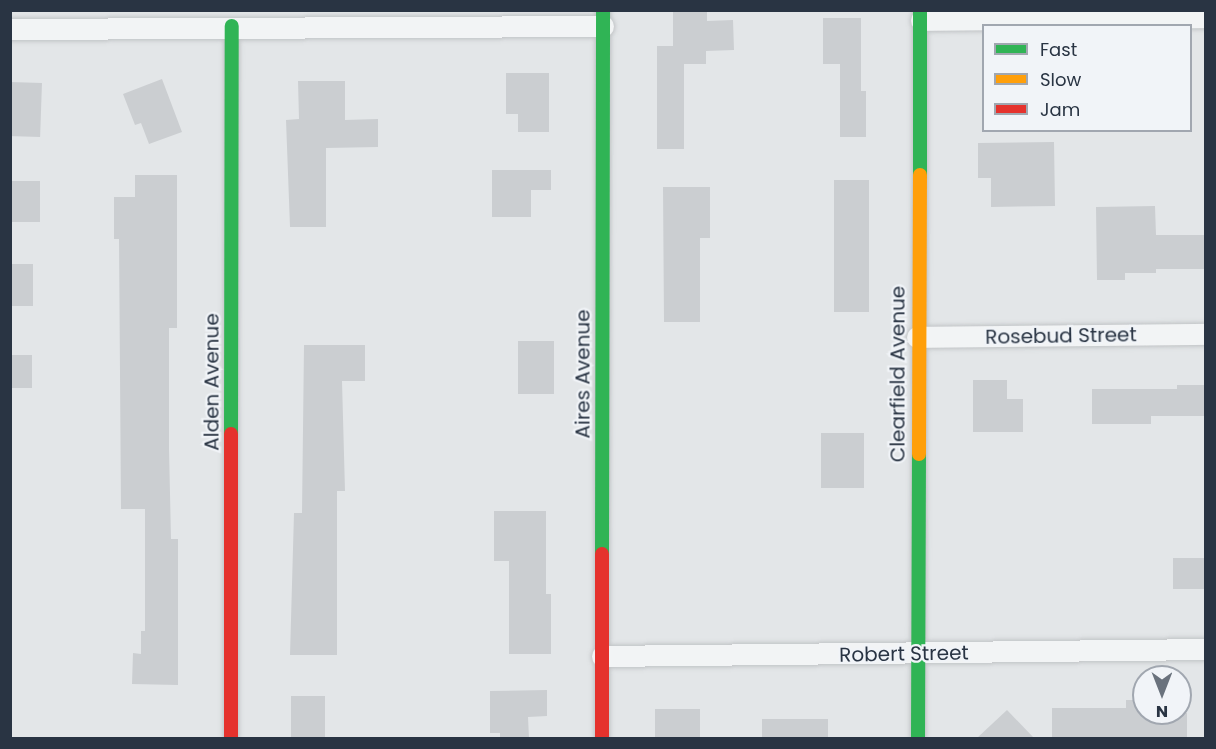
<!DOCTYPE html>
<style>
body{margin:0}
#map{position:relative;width:1216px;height:749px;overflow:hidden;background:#e3e6e8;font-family:Poppins,sans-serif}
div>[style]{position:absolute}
.building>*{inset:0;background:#cbced1;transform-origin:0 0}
.roads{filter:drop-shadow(0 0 2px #c1c4c6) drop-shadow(0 0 2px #c1c4c6)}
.street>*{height:21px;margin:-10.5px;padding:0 10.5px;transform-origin:10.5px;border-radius:10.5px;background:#f2f4f5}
.fast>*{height:14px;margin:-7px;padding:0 7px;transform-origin:7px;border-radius:7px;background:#30b455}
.slow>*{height:14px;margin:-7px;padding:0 7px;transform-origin:7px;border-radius:7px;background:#ff9f0a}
.jam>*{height:14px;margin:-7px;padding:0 7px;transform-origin:7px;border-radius:7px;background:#e5322d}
span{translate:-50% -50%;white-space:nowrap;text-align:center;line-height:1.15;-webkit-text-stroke:4.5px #f1f4f8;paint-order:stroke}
.street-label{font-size:20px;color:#293443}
.frame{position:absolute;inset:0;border:12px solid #293443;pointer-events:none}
.legend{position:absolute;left:982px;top:24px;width:210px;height:108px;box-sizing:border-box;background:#f1f4f8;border:2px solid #a1a7b0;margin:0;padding:8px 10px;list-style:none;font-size:18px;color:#293443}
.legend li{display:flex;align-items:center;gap:12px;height:30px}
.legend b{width:30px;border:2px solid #a1a7b0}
.north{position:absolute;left:1132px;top:665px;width:60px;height:60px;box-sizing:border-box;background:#f1f4f8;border:2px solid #a1a7b0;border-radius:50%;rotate:180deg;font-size:16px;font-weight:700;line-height:24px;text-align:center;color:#293443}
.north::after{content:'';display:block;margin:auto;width:21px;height:27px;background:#6a727d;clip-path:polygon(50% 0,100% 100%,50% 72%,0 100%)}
</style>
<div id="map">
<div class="building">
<div style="clip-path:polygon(673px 10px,707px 10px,707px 21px,733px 20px,734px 50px,706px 51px,706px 64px,684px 64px,684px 149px,657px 149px,657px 46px,673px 46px)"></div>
<div style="clip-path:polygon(823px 18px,861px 18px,861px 91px,866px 91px,866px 137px,840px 137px,840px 64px,823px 64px)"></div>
<div style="clip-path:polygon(506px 73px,549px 73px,549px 132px,518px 132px,518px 114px,506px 114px)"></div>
<div style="clip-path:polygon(162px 79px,182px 132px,149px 144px,141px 123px,135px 125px,123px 94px)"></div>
<div style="clip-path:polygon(298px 81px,345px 81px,345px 120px,378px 119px,378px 147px,326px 148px,326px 227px,290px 227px,286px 120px,299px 119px)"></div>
<div style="left:10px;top:82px;width:32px;height:54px;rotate:2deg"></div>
<div style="clip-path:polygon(1054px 142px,1055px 206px,991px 207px,991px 178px,978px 178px,978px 143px)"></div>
<div style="clip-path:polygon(492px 170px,551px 170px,551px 190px,531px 190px,531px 217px,492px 217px)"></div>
<div style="clip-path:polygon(135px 175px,177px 175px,177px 328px,169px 328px,169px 448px,171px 539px,178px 539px,178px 685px,132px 684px,133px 653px,141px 654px,141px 631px,145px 631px,145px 509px,121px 509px,119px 239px,114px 239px,114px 197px,135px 197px)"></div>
<div style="left:834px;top:180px;width:35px;height:132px"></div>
<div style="left:10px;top:181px;width:30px;height:41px"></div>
<div style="clip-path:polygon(663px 187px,710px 187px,710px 238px,700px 238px,700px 322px,664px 322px)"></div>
<div style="clip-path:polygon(1155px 206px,1156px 235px,1206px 235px,1206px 269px,1156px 269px,1156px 273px,1125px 273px,1125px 280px,1097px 280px,1096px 207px)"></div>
<div style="left:10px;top:264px;width:23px;height:42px"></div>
<div style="left:518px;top:341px;width:36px;height:53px"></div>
<div style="clip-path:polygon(304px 345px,365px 345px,365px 381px,342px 381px,345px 491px,337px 491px,337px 655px,290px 655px,294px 513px,302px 513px)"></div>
<div style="left:10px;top:355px;width:22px;height:33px"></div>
<div style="clip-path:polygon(973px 380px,1007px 380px,1007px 399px,1023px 399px,1023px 432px,973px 432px)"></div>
<div style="clip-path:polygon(1177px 385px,1206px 385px,1206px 416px,1151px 416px,1151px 424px,1092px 424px,1092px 389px,1177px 389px)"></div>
<div style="left:821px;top:433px;width:43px;height:55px"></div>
<div style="clip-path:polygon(494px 511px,546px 511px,546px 594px,551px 594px,551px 654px,509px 654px,509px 561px,494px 561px)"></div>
<div style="left:1173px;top:558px;width:33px;height:31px"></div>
<div style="clip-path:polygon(547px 690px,547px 716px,528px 717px,529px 738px,500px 738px,500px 733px,490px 733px,490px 691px)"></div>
<div style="left:291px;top:696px;width:34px;height:42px"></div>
<div style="clip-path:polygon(1126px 700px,1144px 700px,1144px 713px,1187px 713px,1187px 738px,1052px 738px,1052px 708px,1126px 708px)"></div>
<div style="left:655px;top:709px;width:45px;height:29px"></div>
<div style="clip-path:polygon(1007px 710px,1034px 738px,977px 738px)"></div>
<div style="left:762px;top:719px;width:66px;height:19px"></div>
</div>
<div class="roads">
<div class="street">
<div style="left:921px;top:20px;width:285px;rotate:-0.6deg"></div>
<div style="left:10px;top:29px;width:593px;rotate:-0.29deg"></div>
<div style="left:917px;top:337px;width:289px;rotate:-0.6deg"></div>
<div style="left:602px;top:656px;width:604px;rotate:-0.66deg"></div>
</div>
<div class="fast">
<div style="left:920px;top:175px;width:165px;rotate:-90deg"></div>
<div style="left:231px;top:434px;width:408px;rotate:-89.9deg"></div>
<div style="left:602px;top:554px;width:544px;rotate:-89.89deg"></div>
<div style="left:918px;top:738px;width:284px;rotate:-89.8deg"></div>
</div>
<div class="slow">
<div style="left:919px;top:454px;width:279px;rotate:-89.8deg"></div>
</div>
<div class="jam">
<div style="left:231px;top:738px;width:304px;rotate:-90deg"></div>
<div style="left:602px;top:738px;width:184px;rotate:-90deg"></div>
</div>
</div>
<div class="street-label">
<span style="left:1061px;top:336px;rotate:-1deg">Rosebud Street</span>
<span style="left:583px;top:374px;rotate:-90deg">Aires Avenue</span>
<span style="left:898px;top:374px;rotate:-90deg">Clearfield Avenue</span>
<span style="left:212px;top:382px;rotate:-90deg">Alden Avenue</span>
<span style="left:904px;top:654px;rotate:-1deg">Robert Street</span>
</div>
<div class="frame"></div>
<ul class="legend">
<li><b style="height:8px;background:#30b455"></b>Fast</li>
<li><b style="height:8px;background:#ff9f0a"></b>Slow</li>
<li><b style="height:8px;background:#e5322d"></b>Jam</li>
</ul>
<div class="north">N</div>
</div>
